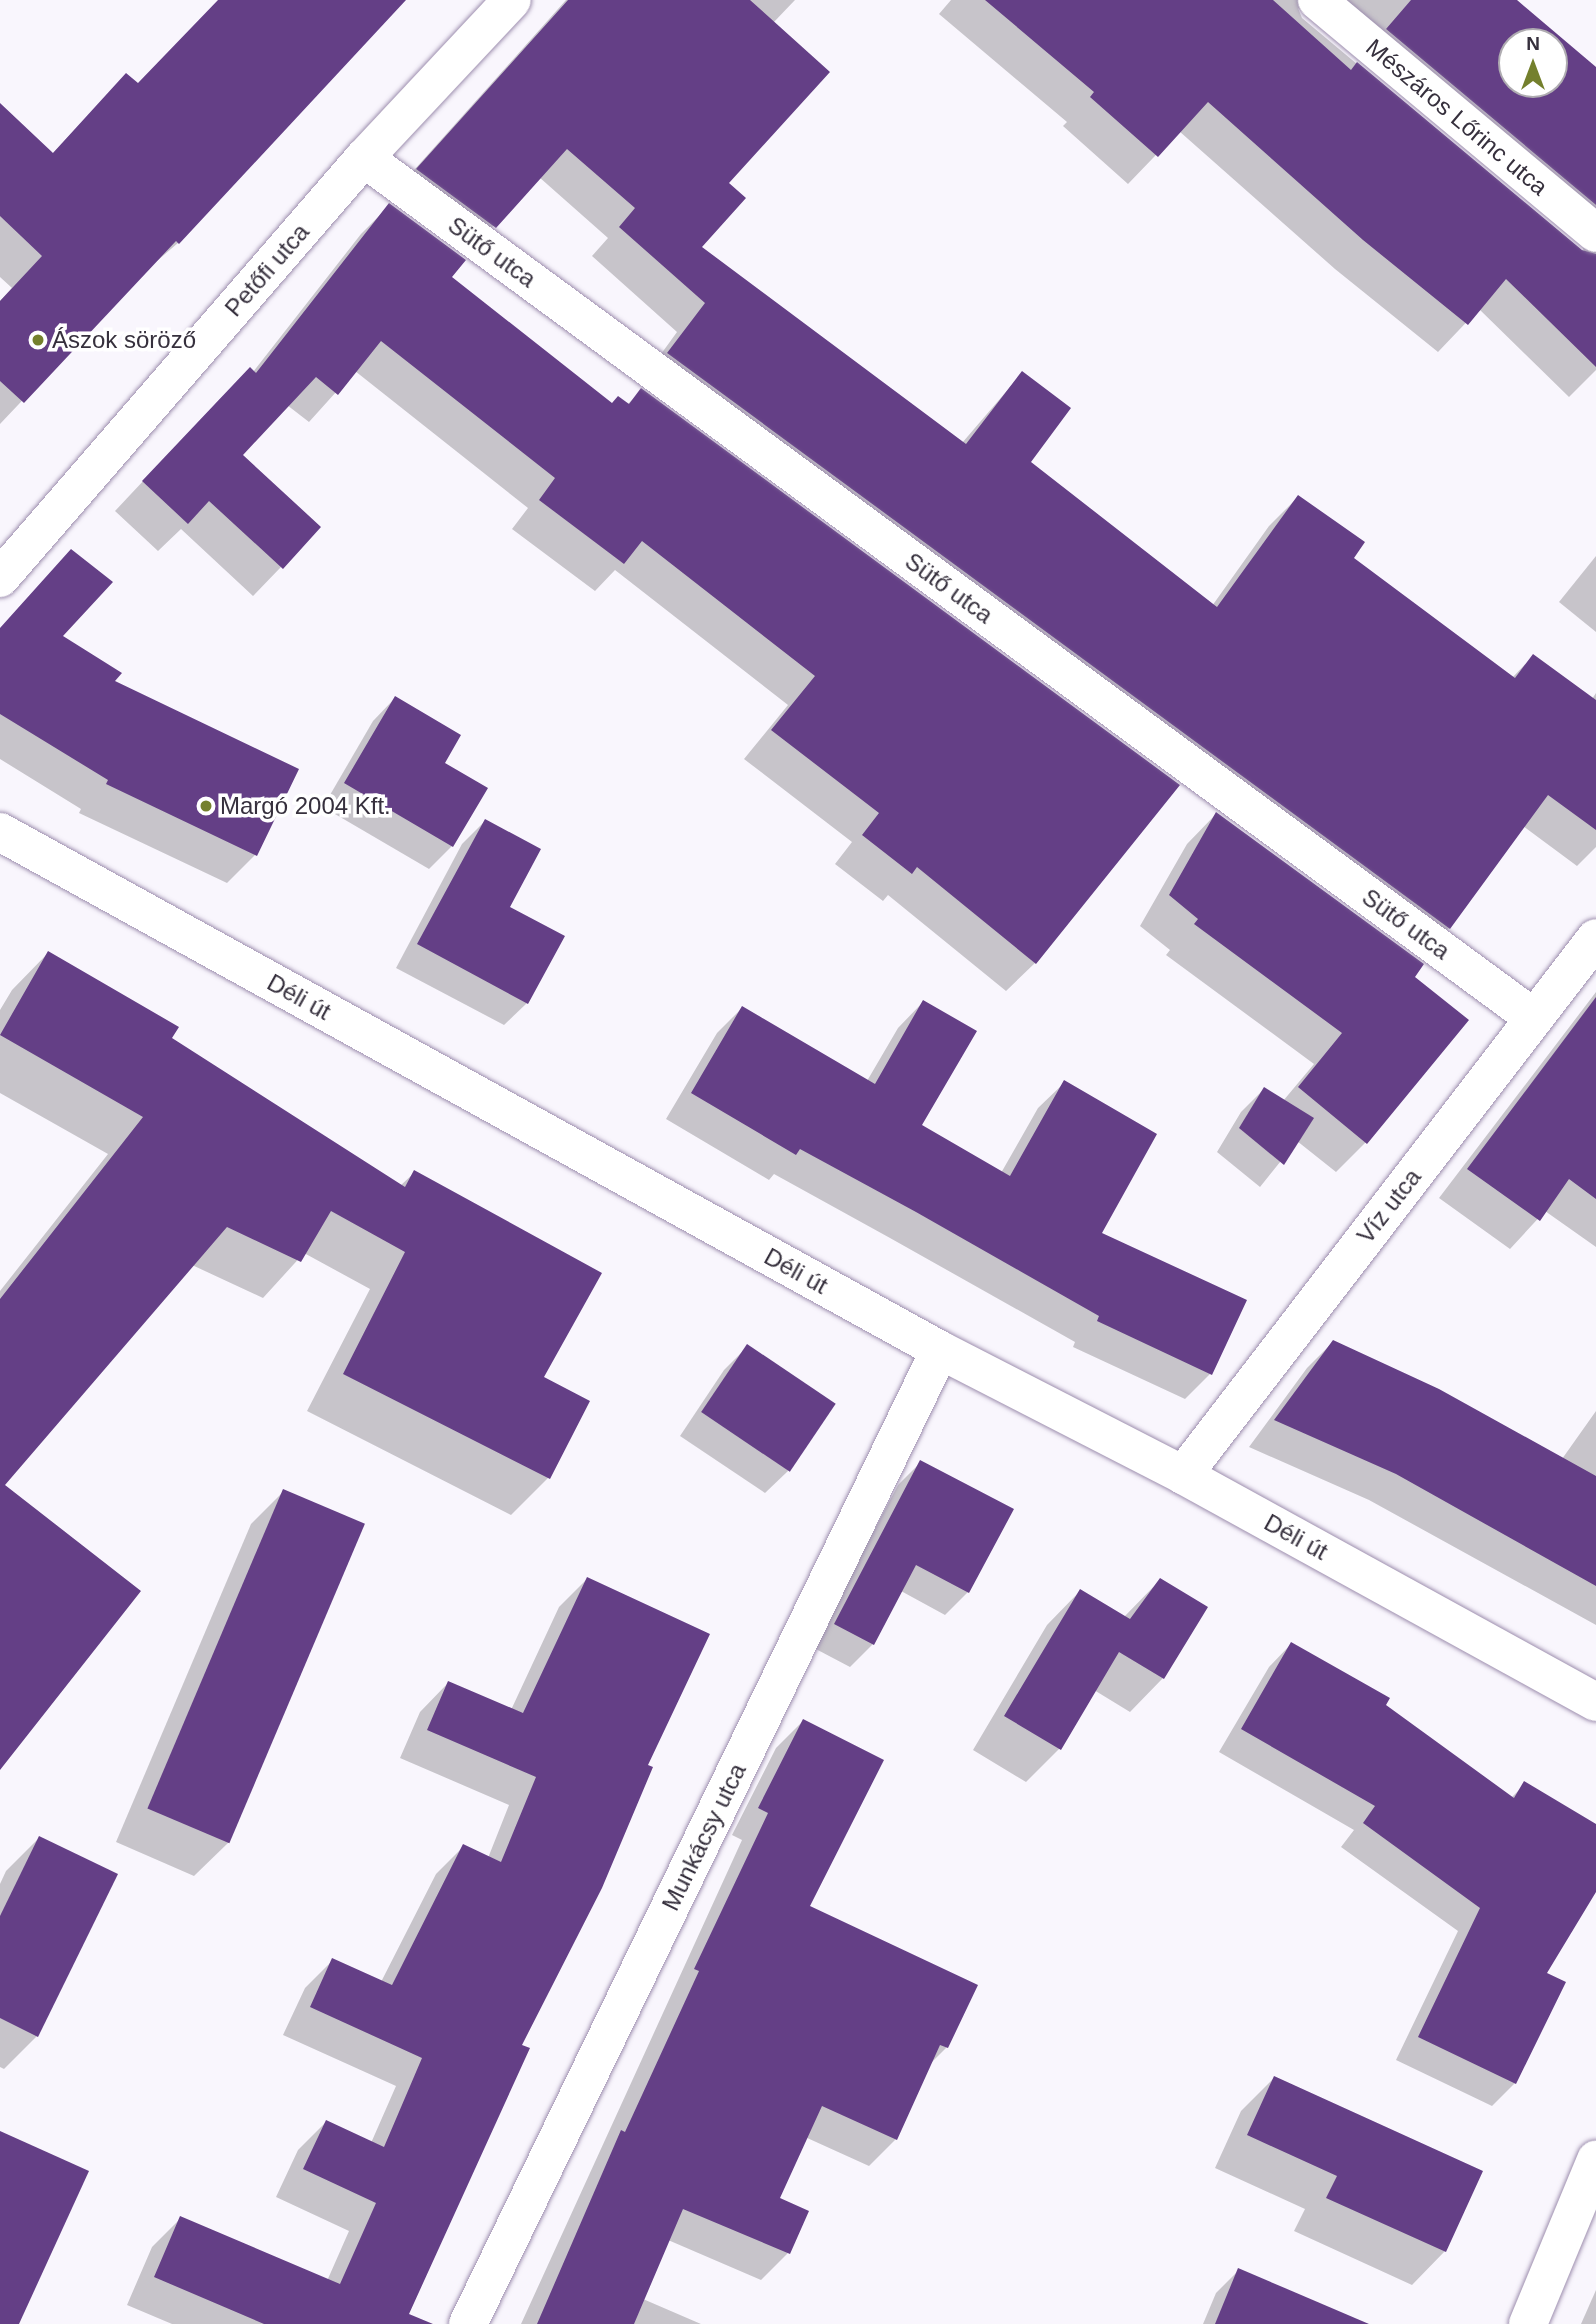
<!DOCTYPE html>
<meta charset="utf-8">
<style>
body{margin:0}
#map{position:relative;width:1596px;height:2324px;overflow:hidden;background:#f9f6fd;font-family:Arial,sans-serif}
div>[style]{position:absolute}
.shadow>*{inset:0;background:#0003}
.building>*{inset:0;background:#643f86;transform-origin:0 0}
.roads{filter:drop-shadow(0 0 2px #9d8eae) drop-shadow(0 0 2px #9d8eae)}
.street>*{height:38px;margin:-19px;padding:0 19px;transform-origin:19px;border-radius:19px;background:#fff}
.secondary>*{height:38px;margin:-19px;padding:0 19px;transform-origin:19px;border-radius:19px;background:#fff}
.dots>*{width:19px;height:19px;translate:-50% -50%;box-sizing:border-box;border:4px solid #fff;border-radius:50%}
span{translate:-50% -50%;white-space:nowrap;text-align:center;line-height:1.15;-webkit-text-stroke:7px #fff;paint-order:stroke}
.street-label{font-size:24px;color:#36303d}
.poi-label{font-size:24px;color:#36303d}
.left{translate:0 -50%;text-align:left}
.north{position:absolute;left:1498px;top:28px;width:70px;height:70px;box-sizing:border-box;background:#fff;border:2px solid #afacb1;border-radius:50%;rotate:0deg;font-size:19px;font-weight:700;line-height:28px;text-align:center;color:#36303d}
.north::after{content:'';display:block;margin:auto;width:24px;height:32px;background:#74802d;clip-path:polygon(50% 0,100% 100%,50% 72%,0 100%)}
</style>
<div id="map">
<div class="shadow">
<div style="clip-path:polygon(220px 0,404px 0,178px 243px,144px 272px,0 424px,0 301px,12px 288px,0 277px,0 106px,52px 154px,126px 75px,138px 85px)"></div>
<div style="clip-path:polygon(566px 0,795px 0,773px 23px,726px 183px,700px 248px,962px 443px,1022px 373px,1029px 462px,1212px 606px,1269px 526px,1298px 497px,1352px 559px,1512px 678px,1533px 656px,1592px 699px,1596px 693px,1596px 847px,1577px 866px,1523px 826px,1449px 928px,1420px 957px,640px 383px,677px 332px,592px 256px,608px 238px,539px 177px,466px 255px,389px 198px)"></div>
<div style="clip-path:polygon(evenodd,951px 0,1515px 0,1596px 69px,1596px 370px,1569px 397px,1479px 309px,1438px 352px,1335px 269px,1179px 131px,1128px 184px,1063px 126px,1067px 122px,939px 14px,951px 0,1298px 8px,1582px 245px,1585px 255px,1302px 18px,1298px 8px,951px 0,1512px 42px,1554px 42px,1554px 84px,1512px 84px,1512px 42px)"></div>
<div style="clip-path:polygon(389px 206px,449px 277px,611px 405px,627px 405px,641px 391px,1035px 963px,1006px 991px,888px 895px,883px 901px,835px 864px,852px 842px,744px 759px,788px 705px,615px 570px,595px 591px,512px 529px,528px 508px,355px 371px,309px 422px,287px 405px,240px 455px,281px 567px,253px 596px,181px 529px,158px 551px,115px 511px,221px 398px,253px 372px,361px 234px)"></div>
<div style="clip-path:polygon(1596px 556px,1596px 632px,1559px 602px)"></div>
<div style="clip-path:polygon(0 629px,61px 636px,112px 681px,255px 855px,227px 883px,79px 813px,81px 809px,0 759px)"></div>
<div style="clip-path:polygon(395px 698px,452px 846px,429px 869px,323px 807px,373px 721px)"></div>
<div style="clip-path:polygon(1216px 814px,1413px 977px,1366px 1142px,1336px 1172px,1297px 1141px,1260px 1187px,1217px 1152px,1241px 1112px,1264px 1089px,1283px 1101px,1314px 1064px,1166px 955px,1170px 950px,1140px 926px,1187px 844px)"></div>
<div style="clip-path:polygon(485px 821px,527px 1003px,504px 1025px,396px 968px,462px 844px)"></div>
<div style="clip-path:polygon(48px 953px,170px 1039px,400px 1186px,415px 1172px,542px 1378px,588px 1402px,548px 1478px,511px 1515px,307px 1411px,370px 1289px,304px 1253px,263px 1298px,192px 1265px,2px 1485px,0 1768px,0 1291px,108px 1154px,0 1093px,0 1010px,12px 990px)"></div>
<div style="clip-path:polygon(1596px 992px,1596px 1247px,1545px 1211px,1510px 1249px,1439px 1198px)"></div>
<div style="clip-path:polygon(923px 1002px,920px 1126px,1001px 1173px,1038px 1108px,1064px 1083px,1099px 1233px,1210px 1374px,1185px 1399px,1073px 1347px,1075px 1342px,890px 1238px,774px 1174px,769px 1180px,666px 1119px,717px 1033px,742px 1008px,867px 1081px,898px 1028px)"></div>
<div style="clip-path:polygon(1333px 1342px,1562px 1459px,1596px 1411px,1596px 1625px,1369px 1500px,1249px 1447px,1307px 1368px)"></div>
<div style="clip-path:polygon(747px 1347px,788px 1471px,765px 1493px,680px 1436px,724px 1370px)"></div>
<div style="clip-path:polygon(921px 1462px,968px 1592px,945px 1615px,901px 1591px,873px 1644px,850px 1667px,812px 1647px,898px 1485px)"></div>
<div style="clip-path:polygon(284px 1491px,228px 1843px,194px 1876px,116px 1842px,251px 1524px)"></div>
<div style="clip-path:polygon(587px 1579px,520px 2046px,407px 2315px,411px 2324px,172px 2324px,127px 2305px,152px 2247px,180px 2219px,327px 2281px,349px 2231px,276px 2197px,298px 2150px,326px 2122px,371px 2143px,396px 2086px,283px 2035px,305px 1988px,333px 1960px,381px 1982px,436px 1874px,464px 1846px,488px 1858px,509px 1805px,400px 1758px,420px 1712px,448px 1683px,511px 1710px,559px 1607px)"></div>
<div style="clip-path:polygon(1160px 1580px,1205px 1607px,1163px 1678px,1130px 1712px,1094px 1690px,1059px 1749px,1026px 1782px,973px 1750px,1047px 1625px,1080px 1591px,1124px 1617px)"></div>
<div style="clip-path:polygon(1291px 1644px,1511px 1798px,1525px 1784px,1596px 1826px,1596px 1889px,1544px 1974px,1515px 2083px,1492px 2106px,1396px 2060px,1458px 1931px,1341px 1847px,1354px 1830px,1219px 1752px,1269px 1667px)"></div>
<div style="clip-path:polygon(803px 1721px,807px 1907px,947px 2047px,928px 2066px,896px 2139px,869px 2166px,805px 2137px,777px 2199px,788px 2253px,761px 2280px,668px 2240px,643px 2299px,701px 2324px,521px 2324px,742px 1840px,732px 1835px,776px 1748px)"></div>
<div style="clip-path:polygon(39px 1838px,37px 2036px,4px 2069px,0 2067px,0 1884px,6px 1871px)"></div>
<div style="clip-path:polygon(1274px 2078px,1445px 2251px,1412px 2285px,1294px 2231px,1305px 2209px,1215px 2168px,1241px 2111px)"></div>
<div style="clip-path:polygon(1239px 2270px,1365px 2324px,1203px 2324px,1216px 2293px)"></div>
<div style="clip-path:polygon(1596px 2290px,1596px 2324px,1581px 2324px)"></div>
</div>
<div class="building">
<div style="clip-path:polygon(218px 0,406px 0,179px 244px,176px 241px,24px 403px,0 381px,0 301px,42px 256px,0 216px,0 103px,53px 153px,126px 73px,138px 83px)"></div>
<div style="clip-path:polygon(568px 0,750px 0,830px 72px,729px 183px,746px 198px,702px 247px,966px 444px,1022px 371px,1071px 408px,1031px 462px,1217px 607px,1298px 495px,1365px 542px,1354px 558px,1515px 678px,1533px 654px,1596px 700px,1596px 830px,1548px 795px,1450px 929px,667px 353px,705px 303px,619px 227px,635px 208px,567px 149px,496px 228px,416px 169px)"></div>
<div style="clip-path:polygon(985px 0,1273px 0,1351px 70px,1357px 62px,1582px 250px,1596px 254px,1596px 367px,1506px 279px,1468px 325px,1363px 240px,1208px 102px,1158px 157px,1090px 97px,1094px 92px)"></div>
<div style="clip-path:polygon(evenodd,1411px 0,1517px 0,1596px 67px,1596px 205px,1386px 29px,1411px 0,1512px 42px,1554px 42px,1554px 84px,1512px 84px,1512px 42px)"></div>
<div style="clip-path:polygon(389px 203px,466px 260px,452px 277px,612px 403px,618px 396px,629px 404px,641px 388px,1180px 785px,1036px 964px,917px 867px,912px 874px,862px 835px,879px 813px,771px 730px,815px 676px,642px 541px,624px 564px,539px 500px,555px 478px,381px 341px,338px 395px,316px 377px,243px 455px,321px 527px,283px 569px,209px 501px,188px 524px,142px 481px,250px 367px,256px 373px)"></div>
<div style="clip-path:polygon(71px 549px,113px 582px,63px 636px,122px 673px,115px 681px,299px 769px,257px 856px,106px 784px,108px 780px,0 714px,0 628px)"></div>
<div style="clip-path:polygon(395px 696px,461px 735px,445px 763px,488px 788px,453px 847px,344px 783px)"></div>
<div style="clip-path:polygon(1216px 812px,1424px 964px,1415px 977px,1469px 1020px,1367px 1144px,1298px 1087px,1342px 1033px,1194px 924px,1198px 919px,1169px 895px)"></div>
<div style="clip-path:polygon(485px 819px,541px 849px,510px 907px,565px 936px,528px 1004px,417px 944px)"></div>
<div style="clip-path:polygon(48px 951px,179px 1027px,172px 1038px,405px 1187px,414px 1170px,602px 1273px,544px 1377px,590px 1401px,550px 1479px,343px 1374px,405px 1252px,331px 1211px,301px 1262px,227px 1227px,5px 1485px,141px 1591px,0 1770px,0 1299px,143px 1117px,0 1035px)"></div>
<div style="clip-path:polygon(1596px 997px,1596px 1199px,1569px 1179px,1540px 1221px,1467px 1169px)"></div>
<div style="clip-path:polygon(923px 1000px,977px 1031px,922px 1125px,1010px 1176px,1064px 1080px,1157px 1134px,1102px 1233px,1247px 1300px,1212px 1375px,1097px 1321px,1099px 1316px,916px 1212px,800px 1149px,796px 1155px,691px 1093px,742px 1006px,875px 1084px)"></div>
<div style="clip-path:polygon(1264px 1087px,1314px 1118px,1284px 1165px,1239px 1128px)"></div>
<div style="clip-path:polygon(1333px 1340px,1439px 1389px,1596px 1476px,1596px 1586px,1396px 1474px,1274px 1420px)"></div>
<div style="left:747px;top:1344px;width:107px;height:82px;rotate:34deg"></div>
<div style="clip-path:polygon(920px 1460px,1014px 1509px,969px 1593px,916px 1565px,874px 1645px,834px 1624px)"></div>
<div style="left:283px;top:1489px;width:89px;height:347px;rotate:23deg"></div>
<div style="clip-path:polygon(587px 1577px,710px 1634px,648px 1765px,653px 1767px,602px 1888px,522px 2045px,530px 2048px,409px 2314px,433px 2324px,264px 2324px,154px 2277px,180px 2216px,340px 2284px,376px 2203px,303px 2169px,326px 2120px,384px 2147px,422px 2058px,310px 2007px,332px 1958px,392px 1985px,463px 1844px,501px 1862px,536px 1777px,427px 1730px,448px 1681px,523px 1713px)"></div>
<div style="clip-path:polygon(1160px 1578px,1208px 1607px,1164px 1679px,1119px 1652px,1061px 1750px,1004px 1716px,1080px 1589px,1130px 1619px)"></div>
<div style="clip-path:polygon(1291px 1642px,1390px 1698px,1386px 1705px,1514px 1798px,1524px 1781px,1596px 1824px,1596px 1892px,1547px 1973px,1566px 1982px,1516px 2084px,1418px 2037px,1480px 1908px,1363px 1823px,1375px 1806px,1241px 1729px)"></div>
<div style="clip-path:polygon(803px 1719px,884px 1760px,810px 1906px,978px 1985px,948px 2048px,940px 2045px,897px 2140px,822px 2106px,780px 2198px,809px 2211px,790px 2254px,683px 2209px,634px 2324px,537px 2324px,621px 2130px,625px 2132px,699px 1971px,694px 1969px,768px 1813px,758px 1808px)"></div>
<div style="clip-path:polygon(39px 1836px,118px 1874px,38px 2037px,0 2018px,0 1916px)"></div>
<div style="clip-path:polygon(1274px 2076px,1483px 2171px,1446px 2252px,1326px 2198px,1337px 2176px,1247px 2135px)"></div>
<div style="clip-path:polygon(0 2131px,89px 2171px,19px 2324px,0 2324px)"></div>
<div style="clip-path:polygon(1238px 2268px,1369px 2324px,1215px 2324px)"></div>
</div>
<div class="roads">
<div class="street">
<div style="left:1317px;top:0;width:363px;rotate:39.9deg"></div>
<div style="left:364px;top:158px;width:1452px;rotate:36.32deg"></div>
<div style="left:0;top:578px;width:556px;rotate:-49.09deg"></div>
<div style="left:364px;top:158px;width:216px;rotate:-46.9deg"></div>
<div style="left:1183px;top:1475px;width:677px;rotate:-52.44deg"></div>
<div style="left:468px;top:2324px;width:1082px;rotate:-64.15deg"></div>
<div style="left:1528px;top:2324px;width:178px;rotate:-67.5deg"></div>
</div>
<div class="secondary">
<div style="left:0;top:832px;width:1073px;rotate:28.86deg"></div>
<div style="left:940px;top:1350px;width:273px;rotate:27.2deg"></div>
<div style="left:1183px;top:1475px;width:471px;rotate:28.8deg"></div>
</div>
</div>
<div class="dots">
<div style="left:38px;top:340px;background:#74802d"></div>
<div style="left:206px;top:806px;background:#74802d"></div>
</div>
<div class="street-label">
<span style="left:1457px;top:117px;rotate:40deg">Mészáros Lőrinc utca</span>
<span style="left:492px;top:252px;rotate:36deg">Sütő utca</span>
<span style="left:267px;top:270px;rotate:-49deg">Petőfi utca</span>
<span style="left:949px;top:588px;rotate:36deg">Sütő utca</span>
<span style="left:1406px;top:924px;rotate:36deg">Sütő utca</span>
<span style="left:299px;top:997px;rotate:29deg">Déli út</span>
<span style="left:1389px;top:1206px;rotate:-52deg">Víz utca</span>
<span style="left:796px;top:1271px;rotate:29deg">Déli út</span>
<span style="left:1296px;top:1537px;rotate:29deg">Déli út</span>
<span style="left:704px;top:1837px;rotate:-64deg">Munkácsy utca</span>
</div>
<div class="poi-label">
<span class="left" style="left:52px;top:340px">Ászok söröző</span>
<span class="left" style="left:220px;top:806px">Margó 2004 Kft.</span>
</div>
<div class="north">N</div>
</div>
